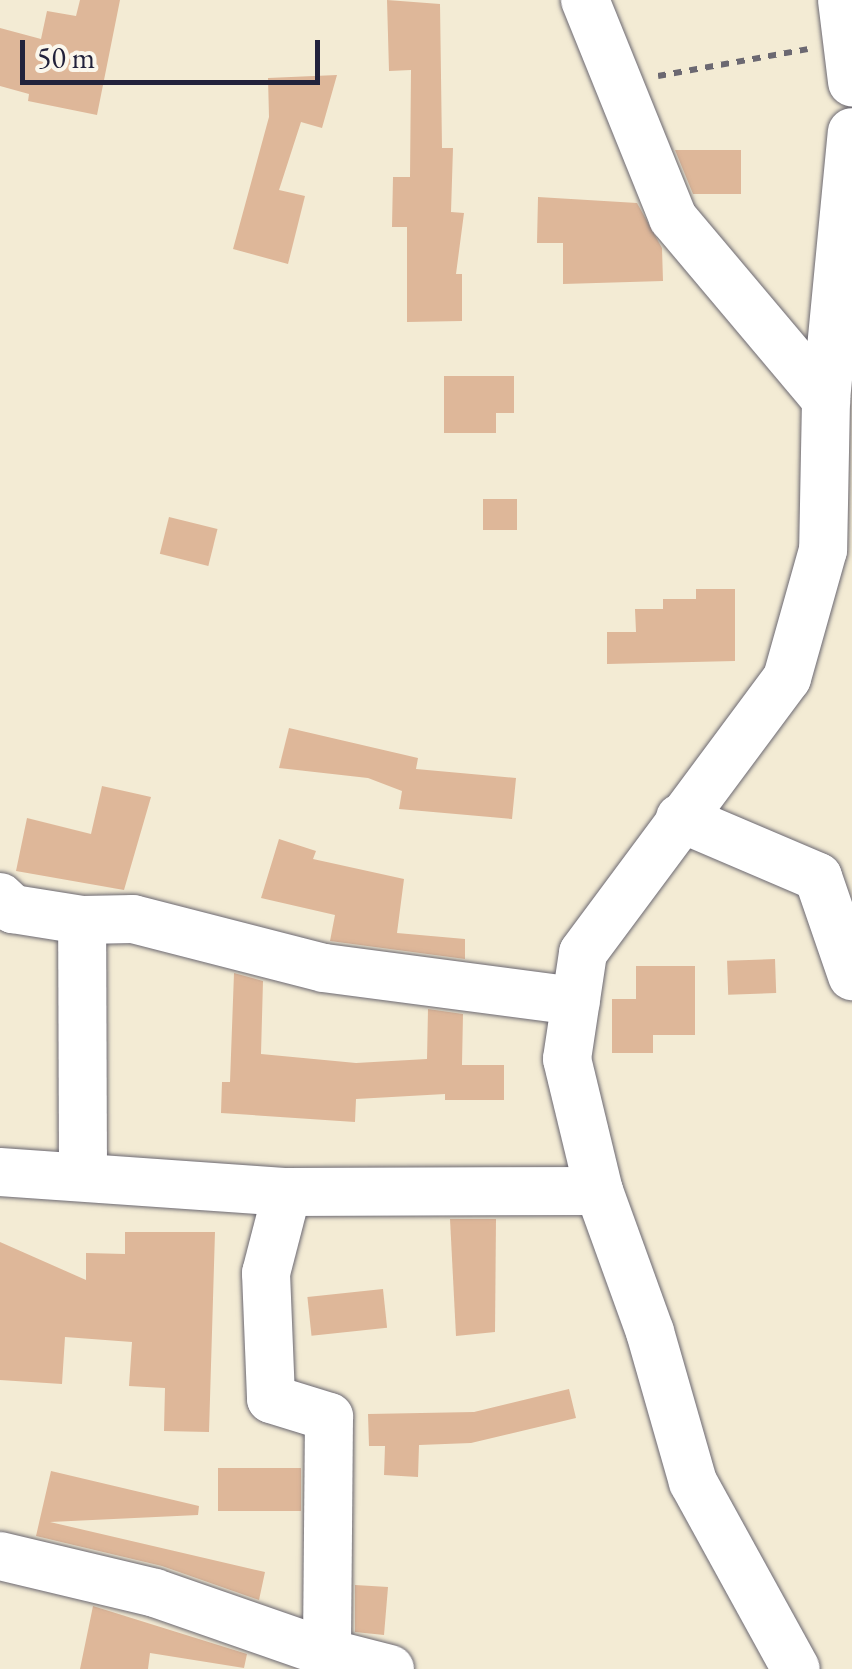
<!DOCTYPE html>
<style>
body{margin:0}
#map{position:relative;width:852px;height:1669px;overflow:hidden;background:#f3ebd4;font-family:"EB Garamond",serif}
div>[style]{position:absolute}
.building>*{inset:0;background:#deb799;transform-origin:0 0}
.path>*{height:6px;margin-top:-3px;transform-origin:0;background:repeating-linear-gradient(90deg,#6b6871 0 8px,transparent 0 16px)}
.roads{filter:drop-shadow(0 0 2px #6b6871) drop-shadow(0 0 2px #6b6871)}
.minor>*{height:48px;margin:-24px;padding:0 24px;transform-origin:24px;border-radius:24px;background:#fff}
span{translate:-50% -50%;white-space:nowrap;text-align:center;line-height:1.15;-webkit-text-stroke:9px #fbf7ec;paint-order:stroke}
.scale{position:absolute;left:20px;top:40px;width:300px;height:45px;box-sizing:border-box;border:5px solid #22223b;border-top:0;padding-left:12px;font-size:30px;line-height:35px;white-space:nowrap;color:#22223b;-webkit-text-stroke:8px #fbf7ec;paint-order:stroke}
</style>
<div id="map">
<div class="building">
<div style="clip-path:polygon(80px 0,120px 0,97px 115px,28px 101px,29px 94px,0 86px,0 28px,41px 39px,47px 11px,76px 16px)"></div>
<div style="clip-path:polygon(387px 0,440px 4px,442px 148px,453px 148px,451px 212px,464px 213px,456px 274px,462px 274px,462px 321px,407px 322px,407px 227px,392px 227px,393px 177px,410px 177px,411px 70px,389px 71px)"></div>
<div style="clip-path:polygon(337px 75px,322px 128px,301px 122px,279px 190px,305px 196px,288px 264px,233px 249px,269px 117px,268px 78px)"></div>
<div style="clip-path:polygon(675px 150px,741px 150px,741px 194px,693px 194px)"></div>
<div style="clip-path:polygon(538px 197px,637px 203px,662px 248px,663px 281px,563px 284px,563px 243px,537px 243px)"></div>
<div style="clip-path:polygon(444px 376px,514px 376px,514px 413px,496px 413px,496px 433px,444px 433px)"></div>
<div style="left:483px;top:499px;width:34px;height:31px"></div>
<div style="left:169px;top:517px;width:50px;height:38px;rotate:14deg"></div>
<div style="clip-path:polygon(696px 589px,735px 589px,735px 661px,607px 664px,607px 632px,636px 632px,635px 609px,663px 609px,663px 599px,696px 599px)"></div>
<div style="clip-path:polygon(289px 728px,418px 758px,416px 769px,516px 778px,512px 819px,399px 809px,402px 791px,368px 778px,279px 768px)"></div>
<div style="clip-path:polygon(102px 786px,151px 797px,124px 890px,16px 871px,27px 818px,91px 834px)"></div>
<div style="clip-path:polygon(279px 839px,316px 851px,313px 859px,404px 879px,397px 933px,465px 939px,465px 959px,330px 941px,335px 915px,261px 898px)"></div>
<div style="left:775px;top:959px;width:34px;height:48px;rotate:88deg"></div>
<div style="clip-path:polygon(636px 966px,695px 966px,695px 1035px,653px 1035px,653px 1053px,612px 1053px,612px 999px,636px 999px)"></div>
<div style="clip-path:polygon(234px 973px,263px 981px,261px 1054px,356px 1063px,427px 1059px,428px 1009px,463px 1014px,462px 1065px,504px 1065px,504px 1100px,445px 1100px,445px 1094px,356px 1099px,355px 1122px,221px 1113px,222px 1082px,230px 1082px)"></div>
<div style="clip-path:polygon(450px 1219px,496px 1219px,495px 1332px,456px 1336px)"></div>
<div style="clip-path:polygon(125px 1232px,215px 1232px,209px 1432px,164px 1431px,165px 1388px,129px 1386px,132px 1342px,65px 1337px,62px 1384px,0 1380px,0 1242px,86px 1280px,86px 1253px,125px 1254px)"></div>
<div style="left:383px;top:1289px;width:39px;height:76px;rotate:84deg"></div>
<div style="clip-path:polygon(569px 1389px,576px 1418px,471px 1443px,419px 1445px,418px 1477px,384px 1475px,385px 1446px,369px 1446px,368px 1414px,474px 1412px)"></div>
<div style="left:301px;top:1468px;width:43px;height:83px;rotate:90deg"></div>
<div style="clip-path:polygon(51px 1471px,199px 1506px,198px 1515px,50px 1522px,265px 1572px,259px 1600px,162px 1566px,36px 1536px)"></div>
<div style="clip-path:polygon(355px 1585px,388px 1587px,384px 1635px,355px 1632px)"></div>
<div style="clip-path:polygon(93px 1606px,247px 1654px,244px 1668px,150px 1653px,148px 1669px,80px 1669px)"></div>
</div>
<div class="path">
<div style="left:658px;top:76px;width:152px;rotate:-10.2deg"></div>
</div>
<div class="roads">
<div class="minor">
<div style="left:585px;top:0;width:235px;rotate:68deg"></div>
<div style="left:673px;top:218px;width:238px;rotate:49.9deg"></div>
<div style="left:826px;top:400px;width:150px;rotate:91.1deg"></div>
<div style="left:823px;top:550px;width:133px;rotate:105.7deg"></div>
<div style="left:787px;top:678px;width:342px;rotate:126.6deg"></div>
<div style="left:583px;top:953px;width:107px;rotate:98.6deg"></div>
<div style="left:567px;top:1059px;width:136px;rotate:76.4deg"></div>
<div style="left:599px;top:1191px;width:150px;rotate:70.1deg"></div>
<div style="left:650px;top:1332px;width:156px;rotate:74deg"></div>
<div style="left:693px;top:1482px;width:213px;rotate:61.2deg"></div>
<div style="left:842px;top:0;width:83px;rotate:83deg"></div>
<div style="left:826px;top:400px;width:269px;rotate:-84.5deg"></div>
<div style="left:680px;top:818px;width:150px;rotate:23.1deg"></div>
<div style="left:818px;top:877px;width:105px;rotate:71deg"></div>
<div style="left:0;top:897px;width:18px;rotate:43deg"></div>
<div style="left:13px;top:909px;width:70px;rotate:9.1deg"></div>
<div style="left:0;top:1172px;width:288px;rotate:4deg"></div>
<div style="left:287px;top:1192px;width:312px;rotate:-0.2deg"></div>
<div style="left:83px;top:1174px;width:254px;rotate:-90.2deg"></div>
<div style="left:82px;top:920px;width:51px;rotate:-1.1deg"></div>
<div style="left:133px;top:919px;width:197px;rotate:14.4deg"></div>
<div style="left:324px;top:968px;width:254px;rotate:7.5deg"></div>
<div style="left:287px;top:1192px;width:84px;rotate:104.5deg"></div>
<div style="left:266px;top:1273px;width:126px;rotate:87.7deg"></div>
<div style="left:271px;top:1399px;width:61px;rotate:17.2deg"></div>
<div style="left:329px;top:1417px;width:236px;rotate:90.5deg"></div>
<div style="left:327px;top:1653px;width:65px;rotate:14.3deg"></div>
<div style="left:0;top:1556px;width:159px;rotate:13.4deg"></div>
<div style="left:155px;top:1593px;width:182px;rotate:19.2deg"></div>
</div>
</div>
<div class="scale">50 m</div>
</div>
